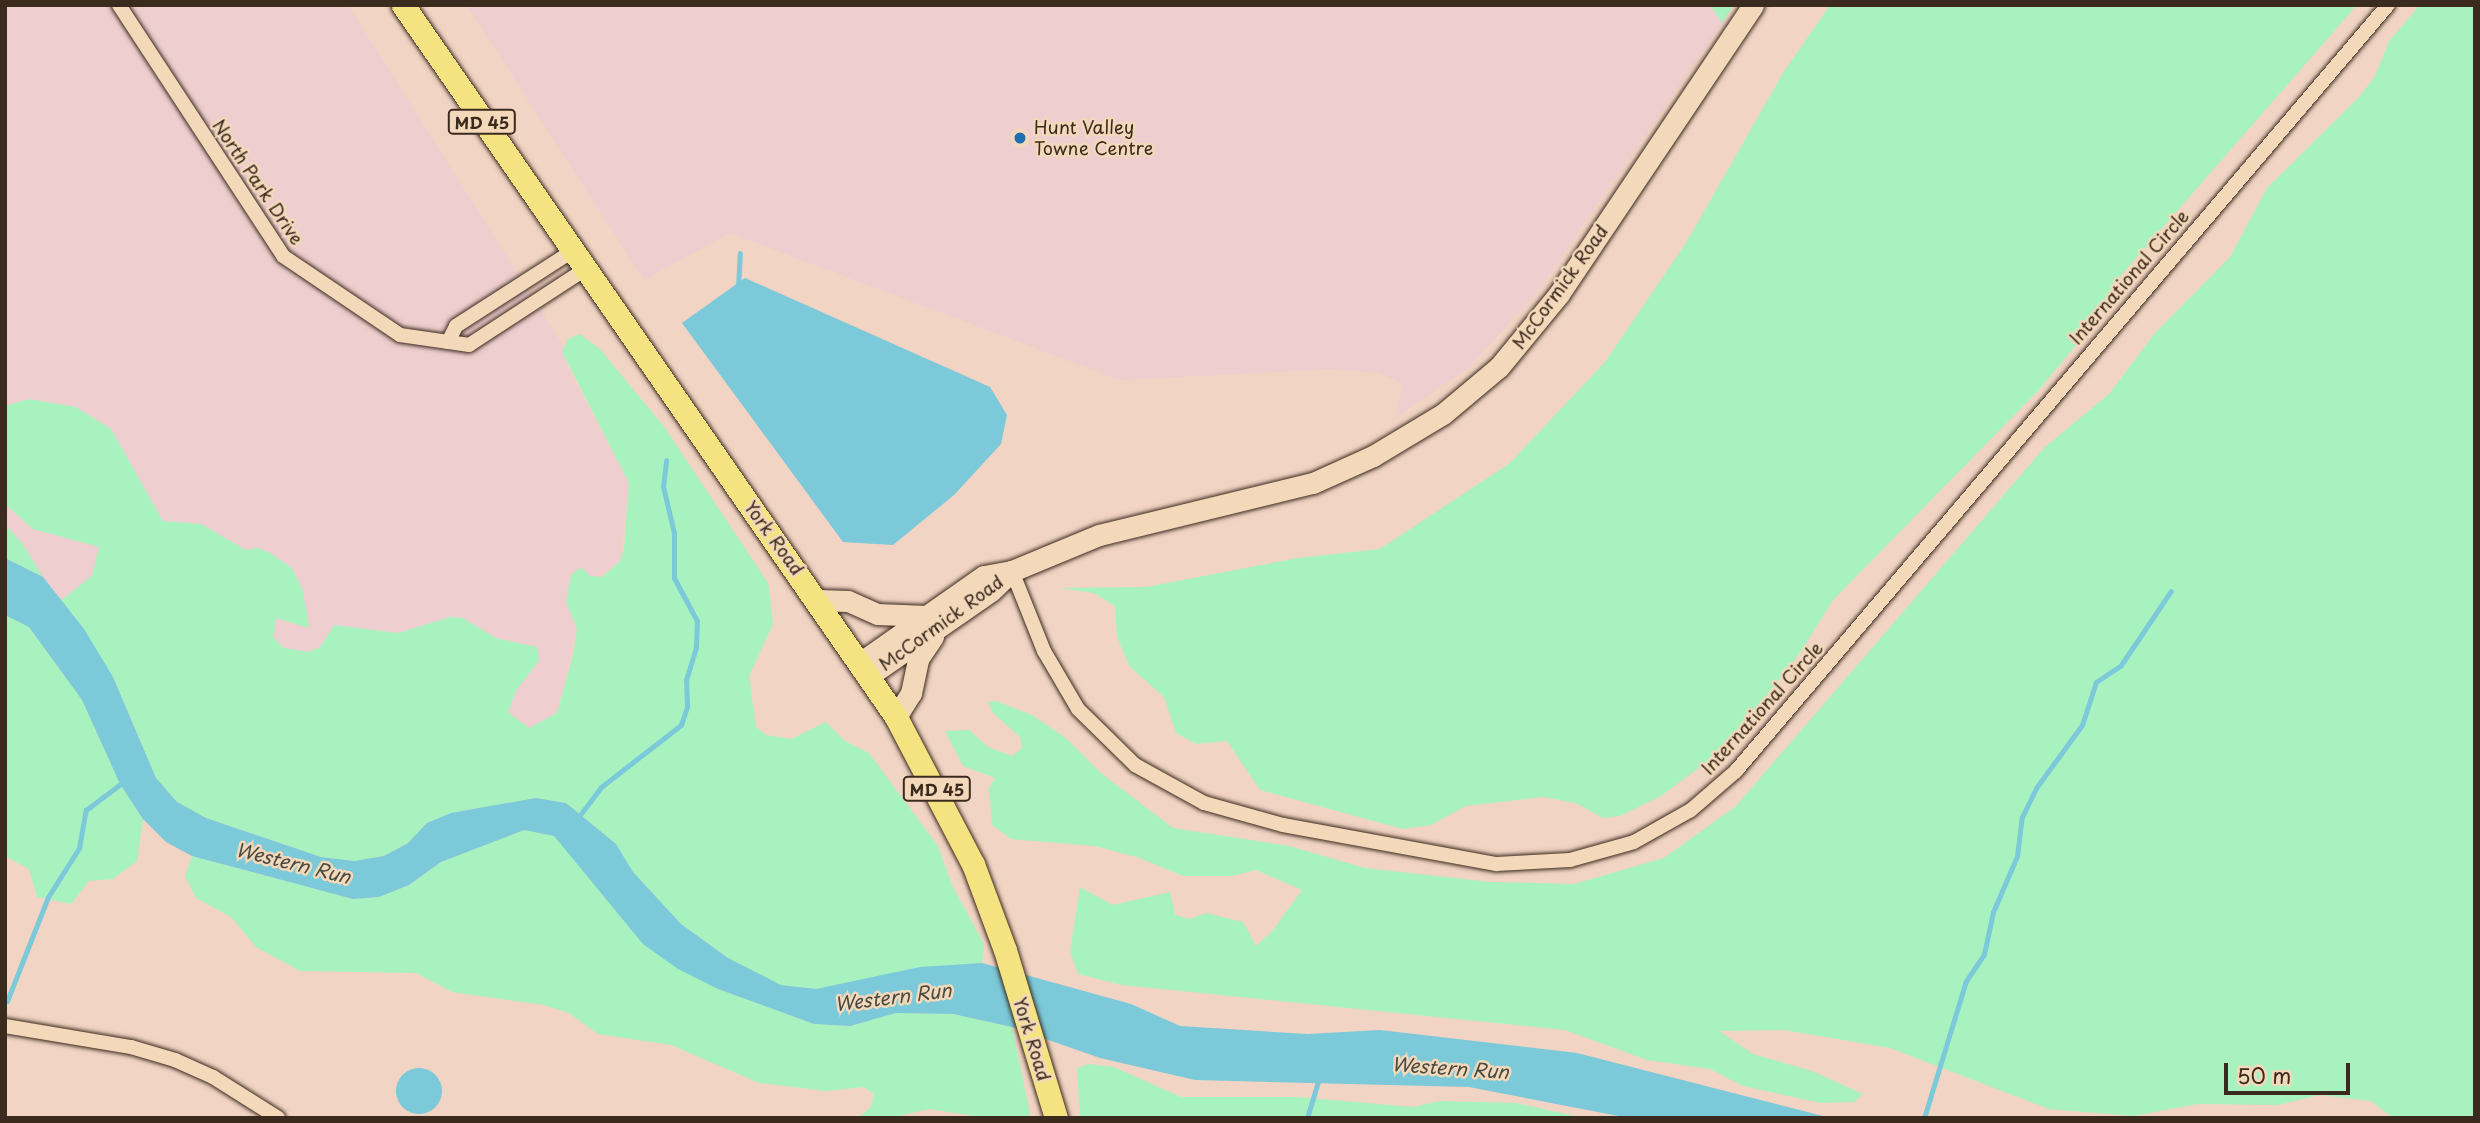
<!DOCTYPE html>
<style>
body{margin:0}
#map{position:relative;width:2480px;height:1123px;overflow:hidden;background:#f1d4c3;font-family:"Playpen Sans",sans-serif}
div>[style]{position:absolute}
.built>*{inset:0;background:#eecece}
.green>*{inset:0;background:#a8f2c0}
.water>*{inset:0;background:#7bc9d9}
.round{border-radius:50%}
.stream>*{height:5px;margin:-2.5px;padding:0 2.5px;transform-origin:2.5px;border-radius:2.5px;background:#7bc9d9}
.roads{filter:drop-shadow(0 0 2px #3b2a1e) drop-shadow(0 0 2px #3b2a1e)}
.street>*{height:14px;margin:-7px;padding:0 7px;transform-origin:7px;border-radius:7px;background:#f3d9ba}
.secondary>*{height:21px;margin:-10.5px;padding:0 10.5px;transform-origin:10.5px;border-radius:10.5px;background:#f3d9ba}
.primary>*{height:23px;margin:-11.5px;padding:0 11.5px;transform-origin:11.5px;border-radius:11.5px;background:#f5e382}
.dots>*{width:19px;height:19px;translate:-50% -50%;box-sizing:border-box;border:4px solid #f3d9ba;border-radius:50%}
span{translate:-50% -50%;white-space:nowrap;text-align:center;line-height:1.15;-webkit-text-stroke:5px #f3d9ba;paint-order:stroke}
.shield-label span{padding:2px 5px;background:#f3d9ba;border:2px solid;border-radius:5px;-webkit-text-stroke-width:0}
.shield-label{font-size:16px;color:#3b2a1e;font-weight:700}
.poi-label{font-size:18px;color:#3b2a1e}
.left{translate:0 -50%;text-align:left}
.street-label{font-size:18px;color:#3b2a1e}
.water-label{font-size:19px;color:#484a43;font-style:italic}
.frame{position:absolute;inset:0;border:7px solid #3b2a1e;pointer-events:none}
.scale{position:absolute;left:2224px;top:1063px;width:126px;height:32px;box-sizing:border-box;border:4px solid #3b2a1e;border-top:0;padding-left:9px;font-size:21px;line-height:24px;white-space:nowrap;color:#3b2a1e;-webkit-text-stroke:5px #f3d9ba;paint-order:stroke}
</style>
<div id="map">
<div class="built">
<div style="clip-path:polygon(5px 5px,348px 5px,564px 347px,566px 365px,629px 483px,620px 560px,602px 577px,590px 576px,566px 602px,577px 629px,557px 713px,529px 729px,508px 712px,517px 689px,539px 661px,537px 647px,496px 638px,463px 618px,450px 617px,398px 633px,334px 625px,320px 647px,309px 653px,284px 648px,273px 637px,276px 618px,309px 628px,258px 548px,246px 550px,201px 524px,163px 521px,111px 429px,76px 407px,29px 399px,5px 406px)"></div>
<div style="clip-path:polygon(467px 5px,1710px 5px,1722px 23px,1537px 292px,1470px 367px,1396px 417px,1402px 383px,1379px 373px,1335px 369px,1120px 380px,730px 233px,644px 280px)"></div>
<div style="clip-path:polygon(5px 504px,33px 529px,99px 547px,93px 576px,60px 601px,5px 524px)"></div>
</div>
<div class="green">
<div style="clip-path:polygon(1710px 5px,1734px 5px,1722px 23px)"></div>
<div style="clip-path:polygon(1830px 5px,2357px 5px,2116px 281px,2087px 332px,2039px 390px,1832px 601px,1802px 650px,1726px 748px,1661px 796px,1620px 816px,1603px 818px,1576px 803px,1543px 797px,1466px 806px,1431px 825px,1403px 829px,1260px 790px,1227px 741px,1196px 744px,1176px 733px,1164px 697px,1130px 667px,1117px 637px,1115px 606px,1094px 593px,1060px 588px,1146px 587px,1298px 558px,1380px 549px,1510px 463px,1605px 362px,1686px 243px,1783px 73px)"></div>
<div style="clip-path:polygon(2420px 5px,2475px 5px,2475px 1118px,2393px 1118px,2371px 1101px,2320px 1095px,2278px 1105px,2198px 1104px,2133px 1116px,2049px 1109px,1890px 1048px,1784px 1030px,1719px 1031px,1753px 1054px,1812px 1071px,1863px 1094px,1854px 1102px,1821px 1103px,1743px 1086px,1710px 1069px,1647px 1060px,1565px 1030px,1122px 985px,1078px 974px,1070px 951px,1080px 887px,1113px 905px,1170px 892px,1175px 915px,1190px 919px,1206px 913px,1243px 922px,1256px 946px,1273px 930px,1302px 890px,1256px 870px,1232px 876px,1183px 876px,1140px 858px,1095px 846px,1011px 839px,992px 825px,989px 788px,995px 778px,963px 766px,945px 731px,969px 730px,988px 747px,1012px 756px,1022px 748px,1020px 737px,993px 713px,988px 702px,996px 701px,1032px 715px,1066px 738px,1101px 773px,1173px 828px,1289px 846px,1365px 868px,1490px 882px,1574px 884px,1664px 858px,1736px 806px,2045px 447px,2109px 394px,2155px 333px,2230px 257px,2267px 188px,2360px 96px,2375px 76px,2389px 41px)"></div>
<div style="clip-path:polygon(580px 334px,600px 349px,665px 428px,768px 583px,773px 624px,749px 676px,756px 727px,766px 735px,791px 739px,826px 722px,845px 741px,869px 753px,938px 846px,952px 885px,984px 944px,982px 963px,816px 989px,781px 985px,728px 958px,681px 924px,633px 872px,616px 844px,566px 803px,536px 798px,451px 813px,427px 823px,408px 843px,384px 856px,354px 861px,321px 857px,206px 818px,177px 802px,156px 778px,113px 677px,60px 601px,92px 576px,99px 547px,33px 529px,5px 504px,5px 406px,29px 399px,76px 407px,111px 429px,163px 521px,201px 524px,246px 550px,258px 548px,270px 553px,292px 568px,303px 591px,309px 628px,276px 618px,273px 637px,284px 648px,309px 652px,320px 647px,334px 625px,398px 633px,450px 617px,463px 618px,496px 638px,537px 647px,539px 661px,517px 689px,508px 712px,529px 728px,557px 713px,573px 655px,577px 629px,566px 602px,571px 575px,581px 567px,590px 576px,602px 577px,620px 561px,624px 548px,629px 483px,562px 352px,568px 339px)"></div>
<div style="clip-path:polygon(5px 524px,22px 543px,43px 577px,5px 558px)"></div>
<div style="clip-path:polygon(5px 615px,29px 627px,82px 700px,120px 784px,143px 819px,137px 861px,113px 879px,89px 881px,71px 904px,37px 897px,29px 869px,5px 856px)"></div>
<div style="clip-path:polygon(524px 830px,554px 836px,591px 877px,718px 989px,814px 1024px,850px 1026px,896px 1013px,953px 1014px,1012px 1027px,1030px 1114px,1027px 1118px,987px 1118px,929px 1109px,890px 1118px,858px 1118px,871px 1107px,874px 1094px,864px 1087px,826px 1091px,759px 1083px,671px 1045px,598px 1034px,569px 1013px,544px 1005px,452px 992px,416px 973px,300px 971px,256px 947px,231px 917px,196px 898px,185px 876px,192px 856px,353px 899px,379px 897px,409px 885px,441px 862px)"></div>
<div style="clip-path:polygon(1089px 1064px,1114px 1067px,1181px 1097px,1297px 1097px,1413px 1107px,1440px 1101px,1516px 1103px,1585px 1118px,1080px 1118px,1077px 1068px)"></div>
</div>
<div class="water">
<div style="clip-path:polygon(745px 278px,990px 387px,1007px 415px,1001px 444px,954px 495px,893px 545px,843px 542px,682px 323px)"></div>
<div style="clip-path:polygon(5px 558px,43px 577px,84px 629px,113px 677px,156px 778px,177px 802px,206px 818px,321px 857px,354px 861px,384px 856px,408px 843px,427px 823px,451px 813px,536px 798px,566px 803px,616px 844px,633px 872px,681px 924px,728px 958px,781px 985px,816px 989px,920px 967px,982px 963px,1131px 1004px,1180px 1026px,1307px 1034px,1380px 1030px,1577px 1053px,1831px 1118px,1629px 1118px,1469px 1087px,1195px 1080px,1100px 1058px,1012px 1027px,953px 1014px,896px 1013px,850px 1026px,814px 1024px,718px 989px,678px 969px,643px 944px,554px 836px,524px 830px,441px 862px,409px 885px,379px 897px,353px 899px,192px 856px,166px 842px,143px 819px,120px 784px,82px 700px,29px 627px,5px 615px)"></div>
<div class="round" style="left:396px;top:1068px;width:46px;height:46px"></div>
</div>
<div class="stream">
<div style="left:738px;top:288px;width:35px;rotate:-87deg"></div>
<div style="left:577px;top:819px;width:40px;rotate:-53deg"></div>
<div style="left:601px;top:787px;width:101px;rotate:-37.8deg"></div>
<div style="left:681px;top:725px;width:20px;rotate:-72deg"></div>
<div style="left:687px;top:706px;width:26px;rotate:-92deg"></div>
<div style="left:686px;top:680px;width:34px;rotate:-73deg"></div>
<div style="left:696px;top:648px;width:27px;rotate:-88deg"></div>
<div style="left:697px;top:621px;width:49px;rotate:-118.1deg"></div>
<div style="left:674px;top:578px;width:45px;rotate:-90deg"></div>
<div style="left:674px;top:533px;width:48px;rotate:-103.2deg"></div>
<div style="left:663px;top:486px;width:26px;rotate:-83deg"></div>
<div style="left:7px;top:1001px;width:112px;rotate:-68.5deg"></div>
<div style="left:48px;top:897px;width:58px;rotate:-57.7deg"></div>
<div style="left:79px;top:848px;width:39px;rotate:-80deg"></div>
<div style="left:86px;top:810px;width:46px;rotate:-37.1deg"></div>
<div style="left:1307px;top:1118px;width:42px;rotate:-73.3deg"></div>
<div style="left:1924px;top:1118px;width:143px;rotate:-73deg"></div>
<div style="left:1966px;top:981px;width:32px;rotate:-56deg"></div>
<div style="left:1984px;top:954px;width:43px;rotate:-77.9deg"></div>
<div style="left:1993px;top:912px;width:61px;rotate:-66.8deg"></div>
<div style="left:2017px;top:856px;width:39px;rotate:-83deg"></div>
<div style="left:2022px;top:817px;width:32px;rotate:-64deg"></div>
<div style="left:2036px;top:788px;width:78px;rotate:-53.9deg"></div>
<div style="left:2082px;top:725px;width:45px;rotate:-72deg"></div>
<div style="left:2096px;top:682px;width:30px;rotate:-34deg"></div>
<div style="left:2121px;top:665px;width:89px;rotate:-56deg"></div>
</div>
<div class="roads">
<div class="street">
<div style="left:119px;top:5px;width:300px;rotate:56.8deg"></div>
<div style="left:283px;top:256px;width:141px;rotate:34deg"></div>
<div style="left:400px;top:335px;width:70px;rotate:8.2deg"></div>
<div style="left:469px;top:345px;width:137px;rotate:-33.1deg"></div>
<div style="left:448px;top:342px;width:18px;rotate:-63deg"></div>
<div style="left:456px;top:326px;width:137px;rotate:-32.8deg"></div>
<div style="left:1012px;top:571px;width:86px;rotate:68.2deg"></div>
<div style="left:1044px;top:651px;width:67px;rotate:59.6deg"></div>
<div style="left:1078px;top:709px;width:80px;rotate:44.5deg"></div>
<div style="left:1135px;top:765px;width:79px;rotate:28.8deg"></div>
<div style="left:1204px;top:803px;width:82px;rotate:15.6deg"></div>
<div style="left:1283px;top:825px;width:217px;rotate:10.4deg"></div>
<div style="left:1496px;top:864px;width:74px;rotate:-3.1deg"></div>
<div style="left:1570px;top:860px;width:66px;rotate:-15.7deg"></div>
<div style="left:1634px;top:842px;width:65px;rotate:-29.3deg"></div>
<div style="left:1691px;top:810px;width:60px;rotate:-40.9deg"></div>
<div style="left:1736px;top:771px;width:1006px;rotate:-49.6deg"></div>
<div style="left:5px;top:1026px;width:128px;rotate:9.5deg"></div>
<div style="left:131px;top:1047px;width:46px;rotate:16.5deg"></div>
<div style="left:175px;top:1060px;width:42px;rotate:24.1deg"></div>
<div style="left:213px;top:1077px;width:77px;rotate:32.2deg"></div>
</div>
<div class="secondary">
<div style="left:818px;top:600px;width:30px;rotate:2deg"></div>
<div style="left:848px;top:601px;width:32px;rotate:24deg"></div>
<div style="left:877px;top:614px;width:50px;rotate:2.3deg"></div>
<div style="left:861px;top:662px;width:150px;rotate:-35deg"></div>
<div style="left:984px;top:576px;width:28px;rotate:-10deg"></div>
<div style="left:1012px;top:571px;width:94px;rotate:-22.5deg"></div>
<div style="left:1099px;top:535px;width:220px;rotate:-13.7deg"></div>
<div style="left:1313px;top:483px;width:66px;rotate:-24.2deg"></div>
<div style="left:1373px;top:456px;width:82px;rotate:-31deg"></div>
<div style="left:1443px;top:414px;width:73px;rotate:-40deg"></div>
<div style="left:1499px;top:367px;width:94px;rotate:-50.6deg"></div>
<div style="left:1559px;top:294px;width:348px;rotate:-56.1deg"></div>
<div style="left:870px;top:675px;width:147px;rotate:-34.8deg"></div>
<div style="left:991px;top:591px;width:29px;rotate:-44deg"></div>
<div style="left:896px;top:717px;width:28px;rotate:-58deg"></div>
<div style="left:911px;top:693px;width:35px;rotate:-78deg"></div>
<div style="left:918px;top:659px;width:27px;rotate:-56deg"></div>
</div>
<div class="primary">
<div style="left:403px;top:5px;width:866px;rotate:55.3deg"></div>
<div style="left:896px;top:717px;width:166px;rotate:62.4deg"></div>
<div style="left:973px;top:864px;width:92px;rotate:69.6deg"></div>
<div style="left:1005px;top:950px;width:176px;rotate:73.1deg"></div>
</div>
</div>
<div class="dots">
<div style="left:1020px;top:138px;background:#1f6fb2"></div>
</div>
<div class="shield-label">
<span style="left:482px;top:122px">MD 45</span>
<span style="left:937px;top:789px">MD 45</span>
</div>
<div class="poi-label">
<span class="left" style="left:1034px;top:138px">Hunt Valley<br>Towne Centre</span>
</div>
<div class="street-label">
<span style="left:258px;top:182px;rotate:56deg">North Park Drive</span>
<span style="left:2129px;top:277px;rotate:-49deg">International Circle</span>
<span style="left:1560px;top:287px;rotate:-54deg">McCormick Road</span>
<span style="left:774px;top:538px;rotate:54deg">York Road</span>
<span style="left:941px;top:623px;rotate:-36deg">McCormick Road</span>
<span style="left:1762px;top:708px;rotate:-48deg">International Circle</span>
<span style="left:1032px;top:1039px;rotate:73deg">York Road</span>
</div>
<div class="water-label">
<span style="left:293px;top:863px;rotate:14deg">Western Run</span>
<span style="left:893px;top:997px;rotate:-7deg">Western Run</span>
<span style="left:1450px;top:1068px;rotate:4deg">Western Run</span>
</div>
<div class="frame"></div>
<div class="scale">50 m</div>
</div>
